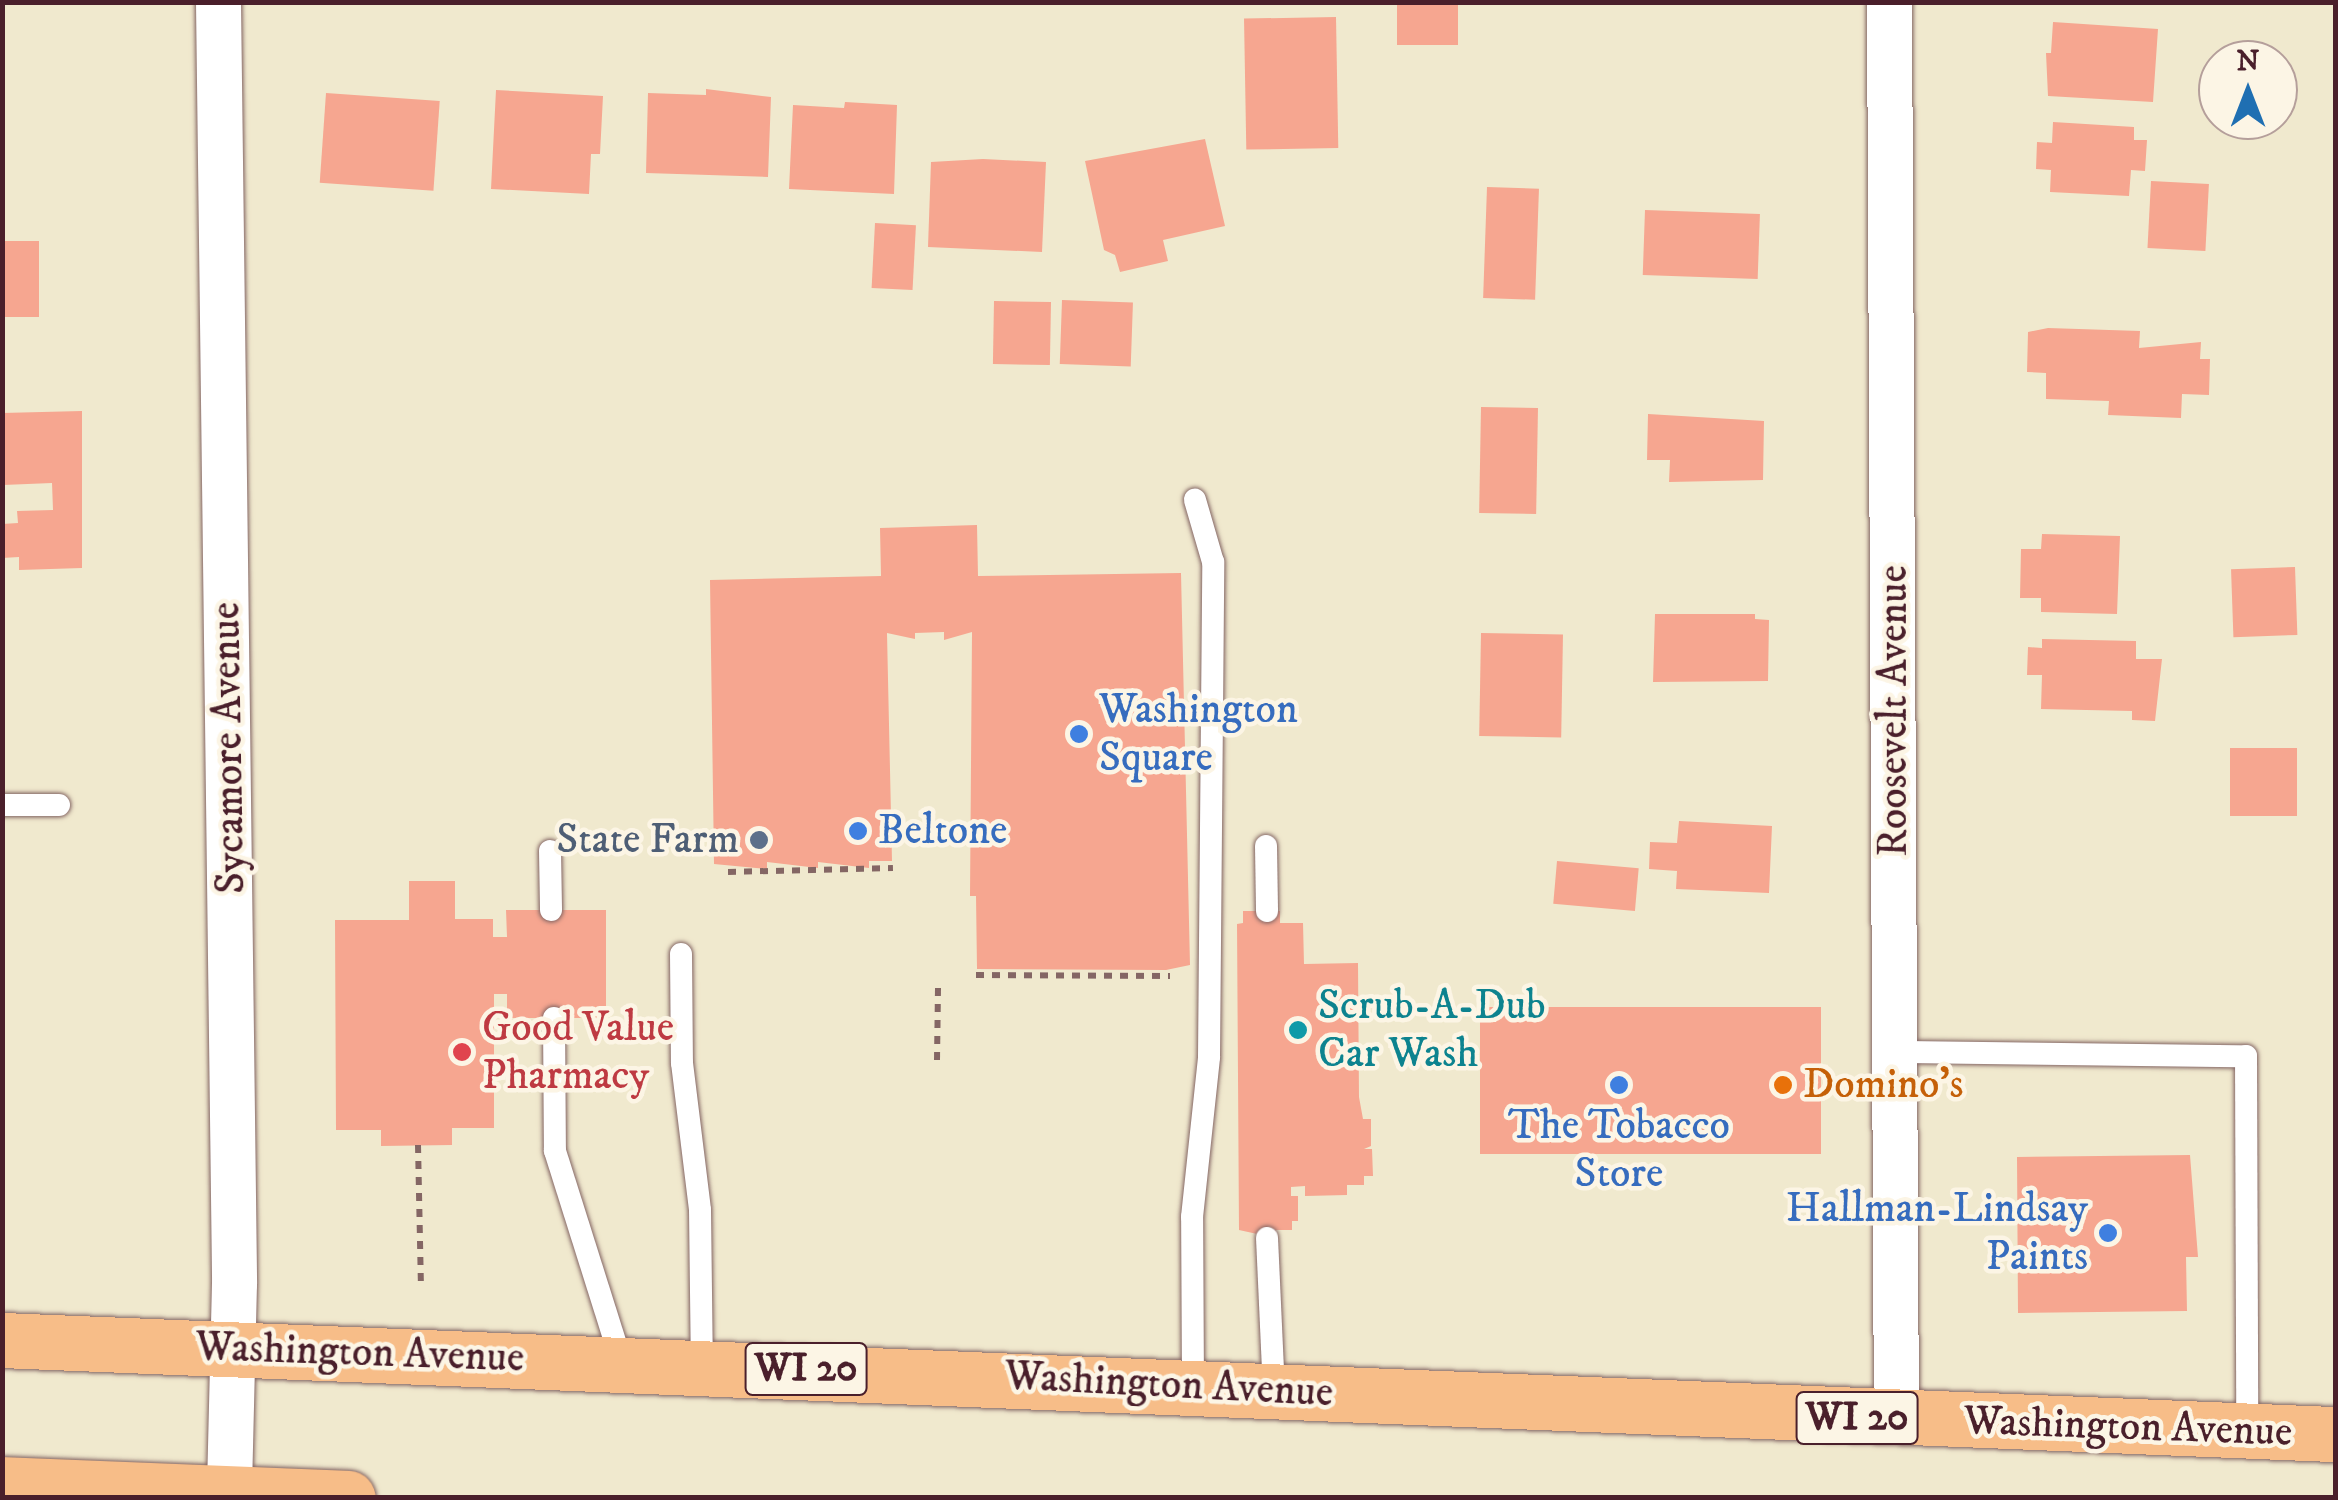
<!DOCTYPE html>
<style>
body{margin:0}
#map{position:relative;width:2338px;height:1500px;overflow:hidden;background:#f0e9ce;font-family:"IM FELL DW Pica",serif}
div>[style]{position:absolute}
.building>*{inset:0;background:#f6a690;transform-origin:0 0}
.path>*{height:6px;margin-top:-3px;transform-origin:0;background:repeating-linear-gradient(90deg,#846664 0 8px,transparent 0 16px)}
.roads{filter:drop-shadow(0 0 2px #846664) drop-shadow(0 0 2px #846664)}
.lane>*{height:22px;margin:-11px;padding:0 11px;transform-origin:11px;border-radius:11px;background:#fff}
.street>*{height:45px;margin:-22.5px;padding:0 22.5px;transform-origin:22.5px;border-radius:22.5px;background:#fff}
.primary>*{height:55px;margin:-27.5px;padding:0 27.5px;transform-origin:27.5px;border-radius:27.5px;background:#f7bd88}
.dots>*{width:28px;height:28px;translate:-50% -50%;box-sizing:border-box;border:5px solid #fcf5e5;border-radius:50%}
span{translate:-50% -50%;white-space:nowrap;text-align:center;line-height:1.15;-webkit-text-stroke:9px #fcf5e5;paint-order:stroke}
.shield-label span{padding:2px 8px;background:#fcf5e5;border:2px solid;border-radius:8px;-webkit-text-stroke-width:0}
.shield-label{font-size:40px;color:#4a1f2b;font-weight:700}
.shop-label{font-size:42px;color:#366cbe}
.left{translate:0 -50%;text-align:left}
.right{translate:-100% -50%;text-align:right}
.street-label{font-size:42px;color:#4a1f2b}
.service-label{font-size:42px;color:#4e5e75}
.culture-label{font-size:42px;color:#0d838f}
.health-label{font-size:42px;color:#be3a42}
.food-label{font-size:42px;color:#c56008}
.frame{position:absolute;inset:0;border:5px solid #4a1f2b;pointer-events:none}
.north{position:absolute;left:2198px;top:40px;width:100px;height:100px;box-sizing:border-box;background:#fcf5e5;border:2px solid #b59f9b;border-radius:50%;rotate:0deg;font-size:28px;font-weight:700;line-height:40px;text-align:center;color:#4a1f2b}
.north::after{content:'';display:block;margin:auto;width:35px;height:45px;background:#1f6fb2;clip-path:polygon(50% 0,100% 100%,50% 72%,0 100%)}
</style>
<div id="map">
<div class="building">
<div style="left:1397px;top:2px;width:61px;height:43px"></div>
<div style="left:1336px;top:17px;width:131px;height:92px;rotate:89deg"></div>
<div style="clip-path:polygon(2053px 22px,2158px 29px,2153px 102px,2048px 96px,2046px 53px,2051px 53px)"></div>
<div style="clip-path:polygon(706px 89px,771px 97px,768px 177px,646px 173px,648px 93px,706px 95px)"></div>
<div style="clip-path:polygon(496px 90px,603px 96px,600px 154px,591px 154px,589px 194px,491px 189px)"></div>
<div style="left:326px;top:93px;width:114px;height:90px;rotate:4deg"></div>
<div style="clip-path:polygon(845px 102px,897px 105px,894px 194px,789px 189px,793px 105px,844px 108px)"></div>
<div style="clip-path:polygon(2053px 122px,2134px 127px,2134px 140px,2147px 140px,2145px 171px,2131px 170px,2129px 196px,2050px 192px,2051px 170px,2036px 169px,2037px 142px,2052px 143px)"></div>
<div style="clip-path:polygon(1205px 139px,1225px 226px,1163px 240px,1168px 261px,1120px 272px,1115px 255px,1104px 250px,1085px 161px)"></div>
<div style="clip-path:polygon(983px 159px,1046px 162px,1042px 252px,928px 247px,931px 162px)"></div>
<div style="left:2151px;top:181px;width:58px;height:67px;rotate:3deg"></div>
<div style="left:1487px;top:187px;width:52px;height:111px;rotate:2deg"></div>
<div style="left:1645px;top:210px;width:115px;height:65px;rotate:2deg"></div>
<div style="left:875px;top:223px;width:41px;height:65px;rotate:3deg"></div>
<div style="left:2px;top:241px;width:37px;height:76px"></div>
<div style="left:1062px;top:300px;width:71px;height:64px;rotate:2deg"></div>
<div style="left:994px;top:301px;width:57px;height:63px;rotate:1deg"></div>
<div style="clip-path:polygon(2048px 328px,2140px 331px,2139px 348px,2201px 342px,2200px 359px,2210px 359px,2209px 395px,2182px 394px,2181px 418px,2108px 415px,2109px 401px,2046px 399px,2046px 373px,2027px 372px,2028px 332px)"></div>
<div style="left:1481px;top:407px;width:57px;height:106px;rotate:1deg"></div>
<div style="clip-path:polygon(82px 411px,82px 568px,19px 570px,19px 557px,2px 558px,2px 524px,18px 523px,17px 511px,53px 510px,52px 483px,3px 485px,2px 413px)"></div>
<div style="clip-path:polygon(1648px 414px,1764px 421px,1763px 480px,1669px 482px,1670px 460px,1647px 460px)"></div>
<div style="clip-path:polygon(977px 525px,978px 576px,1181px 573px,1190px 965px,1166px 970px,977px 969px,976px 896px,970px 896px,972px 632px,944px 640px,944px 632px,915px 633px,915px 639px,887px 633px,892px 861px,869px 861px,869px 868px,818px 862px,818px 868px,767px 862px,767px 869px,714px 864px,710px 580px,881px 576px,880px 528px)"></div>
<div style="clip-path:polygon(2042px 534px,2120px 536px,2117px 614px,2041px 612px,2041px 598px,2020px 598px,2021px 549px,2041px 549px)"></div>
<div style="left:2295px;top:567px;width:68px;height:64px;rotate:88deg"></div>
<div style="clip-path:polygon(1655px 614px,1755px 614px,1755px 619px,1769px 620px,1768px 681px,1653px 682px)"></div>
<div style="left:1481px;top:633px;width:82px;height:103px;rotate:1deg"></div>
<div style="clip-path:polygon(2042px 639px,2136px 641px,2136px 659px,2162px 659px,2155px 721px,2132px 720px,2132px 711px,2041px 709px,2042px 675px,2027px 675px,2028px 647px,2042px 648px)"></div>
<div style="left:2230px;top:748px;width:67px;height:68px"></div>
<div style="clip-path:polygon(1679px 821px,1772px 826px,1769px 893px,1676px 889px,1677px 871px,1649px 869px,1650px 842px,1677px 843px)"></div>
<div style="left:1557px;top:861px;width:82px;height:43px;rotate:5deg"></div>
<div style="clip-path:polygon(409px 881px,455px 881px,455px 919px,493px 919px,493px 937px,507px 937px,506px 910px,606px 910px,606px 1018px,507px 1018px,507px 994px,494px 994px,494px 1128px,452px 1128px,452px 1145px,381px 1146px,381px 1130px,336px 1130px,335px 920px,409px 920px)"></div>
<div style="clip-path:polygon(1243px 911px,1280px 911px,1280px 923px,1303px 923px,1304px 964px,1358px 963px,1359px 1097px,1363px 1119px,1371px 1119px,1371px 1146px,1364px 1149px,1372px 1149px,1373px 1176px,1364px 1176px,1364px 1185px,1347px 1185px,1347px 1195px,1305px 1196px,1305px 1186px,1291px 1187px,1291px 1196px,1298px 1196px,1298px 1221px,1292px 1221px,1292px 1230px,1276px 1230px,1276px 1238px,1239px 1230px,1237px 924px,1243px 923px)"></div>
<div style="left:1821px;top:1007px;width:147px;height:341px;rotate:90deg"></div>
<div style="clip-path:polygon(2190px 1155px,2198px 1257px,2186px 1257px,2187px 1311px,2018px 1313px,2017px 1157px)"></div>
</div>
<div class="path">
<div style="left:728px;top:872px;width:165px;rotate:-1.4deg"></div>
<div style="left:976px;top:975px;width:194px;rotate:0.3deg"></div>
<div style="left:937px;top:1060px;width:75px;rotate:-89.2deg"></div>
<div style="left:418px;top:1145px;width:142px;rotate:88.8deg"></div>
</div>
<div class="roads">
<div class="lane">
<div style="left:2px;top:805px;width:57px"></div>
<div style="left:1266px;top:846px;width:65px;rotate:89.1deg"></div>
<div style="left:550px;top:851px;width:59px;rotate:89deg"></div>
<div style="left:681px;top:954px;width:109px;rotate:89.5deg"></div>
<div style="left:682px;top:1063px;width:148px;rotate:83deg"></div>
<div style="left:700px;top:1210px;width:154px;rotate:89.3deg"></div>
<div style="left:554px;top:1018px;width:133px;rotate:89.6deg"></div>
<div style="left:555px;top:1151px;width:219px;rotate:72.5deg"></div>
<div style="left:1897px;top:1052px;width:349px;rotate:0.7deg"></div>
<div style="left:2246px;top:1056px;width:373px;rotate:89.8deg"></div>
<div style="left:1267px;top:1238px;width:152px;rotate:87.4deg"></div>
<div style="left:1193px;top:1387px;width:170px;rotate:-90.3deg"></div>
<div style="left:1192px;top:1217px;width:161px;rotate:-83.9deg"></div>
<div style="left:1209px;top:1057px;width:495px;rotate:-89.5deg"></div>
<div style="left:1213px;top:562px;width:65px;rotate:-106.2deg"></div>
</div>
<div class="street">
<div style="left:218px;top:2px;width:1281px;rotate:89.28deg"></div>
<div style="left:234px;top:1283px;width:210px;rotate:91.4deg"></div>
<div style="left:1889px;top:2px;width:1418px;rotate:89.72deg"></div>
</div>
<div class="primary">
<div style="left:2px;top:1340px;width:2336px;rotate:2.31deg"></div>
<div style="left:2px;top:1484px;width:346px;rotate:2.3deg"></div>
</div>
</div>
<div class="dots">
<div style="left:1079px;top:734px;background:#3f7fe0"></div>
<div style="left:858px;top:831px;background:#3f7fe0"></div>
<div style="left:759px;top:840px;background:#5c6f8a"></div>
<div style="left:1298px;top:1030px;background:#0f9aa8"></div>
<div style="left:462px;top:1052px;background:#e0444e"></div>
<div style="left:1619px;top:1085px;background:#3f7fe0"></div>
<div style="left:1783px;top:1085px;background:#e8710a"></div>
<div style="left:2108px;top:1233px;background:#3f7fe0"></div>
</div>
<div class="shield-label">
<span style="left:806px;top:1369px">WI 20</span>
<span style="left:1857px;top:1418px">WI 20</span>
</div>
<div class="shop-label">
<span class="left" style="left:1099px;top:734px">Washington<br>Square</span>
<span class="left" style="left:878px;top:831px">Beltone</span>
<span style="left:1619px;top:1150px">The Tobacco<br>Store</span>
<span class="right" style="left:2088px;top:1233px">Hallman-Lindsay<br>Paints</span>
</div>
<div class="street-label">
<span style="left:1894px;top:711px;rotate:-90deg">Roosevelt Avenue</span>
<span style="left:229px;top:748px;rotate:-91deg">Sycamore Avenue</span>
<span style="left:360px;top:1353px;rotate:2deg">Washington Avenue</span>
<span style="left:1169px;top:1385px;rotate:3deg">Washington Avenue</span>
<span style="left:2128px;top:1427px;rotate:2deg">Washington Avenue</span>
</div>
<div class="service-label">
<span class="right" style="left:739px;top:840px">State Farm</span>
</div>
<div class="culture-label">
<span class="left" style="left:1318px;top:1030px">Scrub-A-Dub<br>Car Wash</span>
</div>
<div class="health-label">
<span class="left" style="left:482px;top:1052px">Good Value<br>Pharmacy</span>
</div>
<div class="food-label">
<span class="left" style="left:1803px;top:1085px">Domino's</span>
</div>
<div class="frame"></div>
<div class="north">N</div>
</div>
